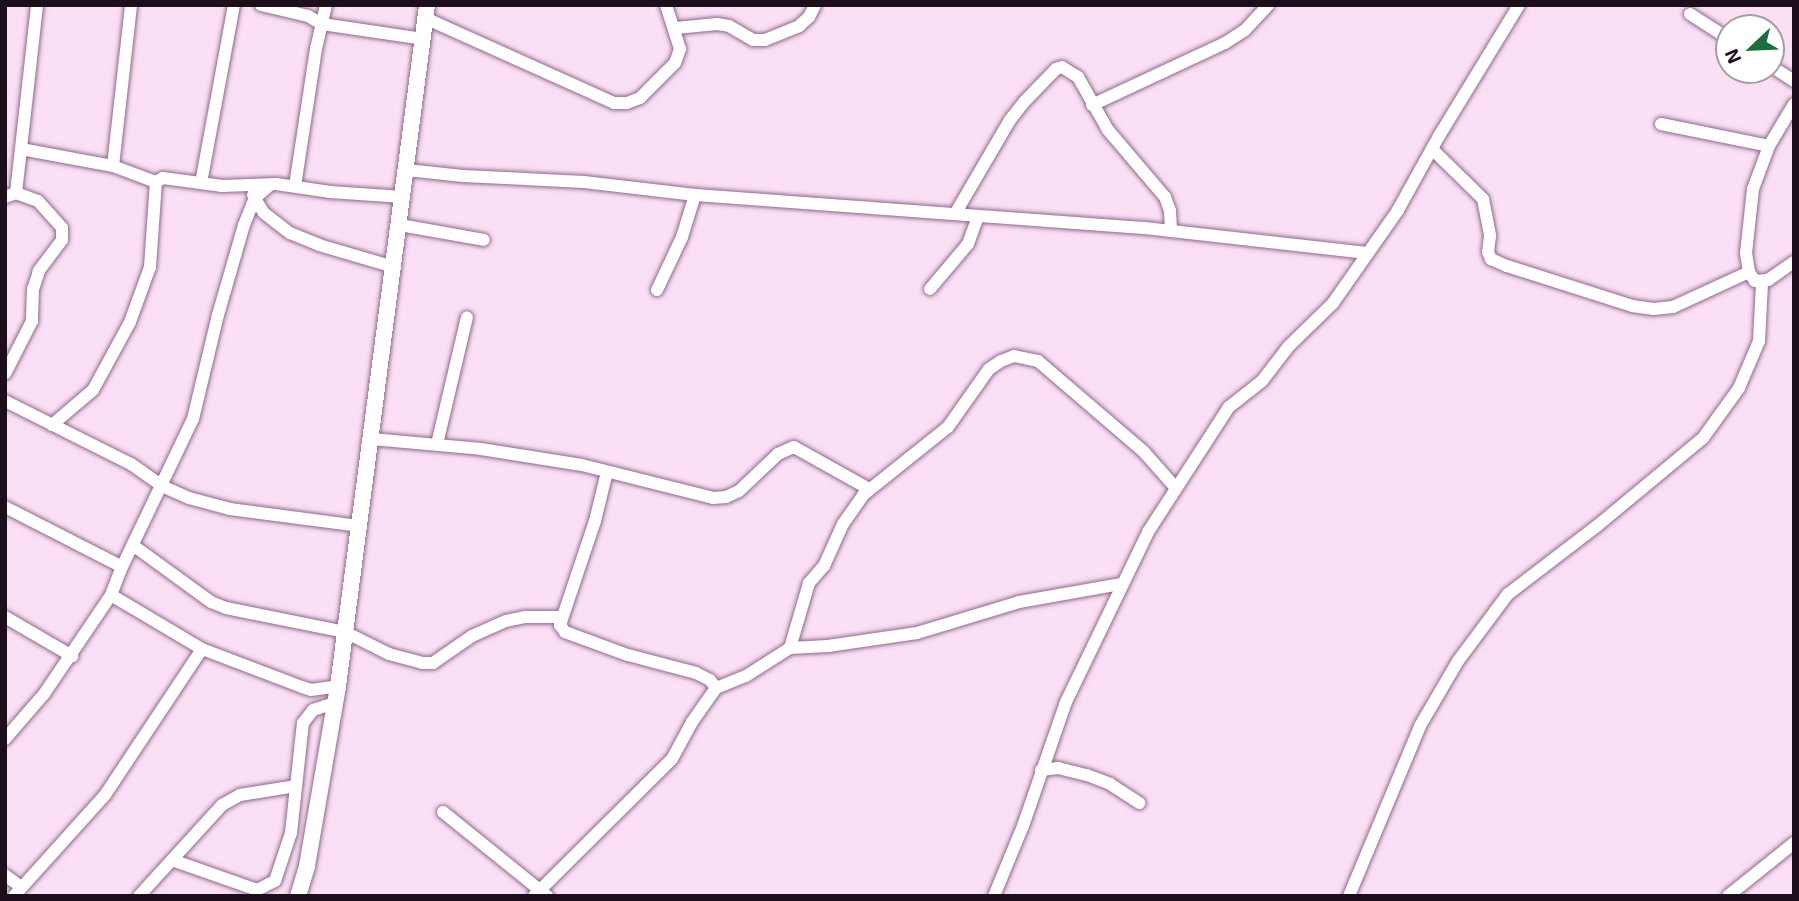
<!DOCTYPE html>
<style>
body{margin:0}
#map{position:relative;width:1799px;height:901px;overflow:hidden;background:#fadff5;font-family:"Exo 2",sans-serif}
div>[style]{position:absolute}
.roads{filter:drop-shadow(0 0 2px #90698a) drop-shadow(0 0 2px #90698a)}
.minor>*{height:12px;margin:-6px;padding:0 6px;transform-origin:6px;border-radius:6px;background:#fff}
.major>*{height:16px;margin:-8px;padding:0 8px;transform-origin:8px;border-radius:8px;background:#fff}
span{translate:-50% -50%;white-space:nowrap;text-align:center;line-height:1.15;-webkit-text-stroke:7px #fff;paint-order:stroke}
.frame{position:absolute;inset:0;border:7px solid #1c0e1a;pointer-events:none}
.north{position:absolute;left:1715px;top:14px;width:70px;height:70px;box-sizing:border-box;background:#fff;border:2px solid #a49fa3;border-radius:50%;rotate:247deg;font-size:19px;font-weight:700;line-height:28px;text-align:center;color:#1c0e1a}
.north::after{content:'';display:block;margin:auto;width:24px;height:32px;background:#1e6d3c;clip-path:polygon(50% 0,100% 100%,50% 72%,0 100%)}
</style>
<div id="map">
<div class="roads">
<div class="minor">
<div style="left:261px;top:5px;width:48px;rotate:13.2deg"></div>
<div style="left:308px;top:16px;width:16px;rotate:30deg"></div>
<div style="left:322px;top:24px;width:102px;rotate:8.4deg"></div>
<div style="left:1690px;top:14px;width:46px;rotate:32.7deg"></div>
<div style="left:425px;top:18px;width:207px;rotate:24.2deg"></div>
<div style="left:614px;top:103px;width:13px"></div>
<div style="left:627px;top:103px;width:14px;rotate:-21deg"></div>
<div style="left:640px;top:98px;width:49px;rotate:-45deg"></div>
<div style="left:675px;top:63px;width:15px;rotate:-70deg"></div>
<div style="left:680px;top:49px;width:46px;rotate:-107.7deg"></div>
<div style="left:676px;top:28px;width:41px;rotate:-5.6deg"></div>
<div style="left:717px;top:24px;width:12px;rotate:9deg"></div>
<div style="left:729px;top:26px;width:28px;rotate:30deg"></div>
<div style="left:753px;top:40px;width:12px"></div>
<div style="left:765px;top:40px;width:37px;rotate:-22deg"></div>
<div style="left:799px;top:26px;width:13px;rotate:-42deg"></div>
<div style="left:809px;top:17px;width:13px;rotate:-63deg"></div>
<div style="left:1771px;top:66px;width:27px;rotate:33deg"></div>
<div style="left:1794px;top:104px;width:49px;rotate:120.8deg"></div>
<div style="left:1769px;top:146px;width:46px;rotate:110.4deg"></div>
<div style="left:1753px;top:189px;width:64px;rotate:96.2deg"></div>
<div style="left:1746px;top:253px;width:19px;rotate:81deg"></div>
<div style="left:1749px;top:272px;width:11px;rotate:56deg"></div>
<div style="left:1755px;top:281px;width:13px;rotate:-4deg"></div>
<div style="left:1768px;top:280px;width:32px;rotate:-35deg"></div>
<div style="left:1092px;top:105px;width:147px;rotate:-25deg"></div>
<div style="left:1225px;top:43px;width:24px;rotate:-33deg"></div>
<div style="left:1245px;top:30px;width:34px;rotate:-47deg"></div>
<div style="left:1661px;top:124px;width:110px;rotate:11.5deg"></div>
<div style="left:21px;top:149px;width:94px;rotate:10.5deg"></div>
<div style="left:113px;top:166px;width:46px;rotate:20.4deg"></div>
<div style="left:156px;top:182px;width:8px;rotate:-30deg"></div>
<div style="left:163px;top:178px;width:60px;rotate:7.7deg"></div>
<div style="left:222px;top:186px;width:54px;rotate:-2.1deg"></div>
<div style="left:276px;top:184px;width:55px;rotate:8.4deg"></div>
<div style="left:330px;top:192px;width:73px;rotate:3.9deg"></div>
<div style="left:1432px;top:149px;width:71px;rotate:44.4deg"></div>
<div style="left:1483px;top:199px;width:38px;rotate:79deg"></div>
<div style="left:1490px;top:236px;width:16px;rotate:97deg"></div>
<div style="left:1488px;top:252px;width:8px;rotate:67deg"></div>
<div style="left:1491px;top:259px;width:17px;rotate:24deg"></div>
<div style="left:1507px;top:266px;width:131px;rotate:17.7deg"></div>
<div style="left:1632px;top:306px;width:22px;rotate:8deg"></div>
<div style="left:1654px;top:309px;width:19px;rotate:-6deg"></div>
<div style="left:1673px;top:307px;width:84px;rotate:-24.7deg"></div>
<div style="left:113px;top:166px;width:162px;rotate:-83.6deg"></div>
<div style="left:407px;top:170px;width:56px;rotate:6.1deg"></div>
<div style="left:463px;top:176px;width:121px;rotate:2.8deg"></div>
<div style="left:584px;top:182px;width:112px;rotate:6.7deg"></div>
<div style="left:695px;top:195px;width:450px;rotate:4.2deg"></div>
<div style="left:1144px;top:228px;width:223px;rotate:6.4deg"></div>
<div style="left:201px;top:183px;width:181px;rotate:-79.5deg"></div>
<div style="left:295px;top:186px;width:139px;rotate:-81.3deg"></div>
<div style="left:316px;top:49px;width:45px;rotate:-77.2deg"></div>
<div style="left:16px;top:193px;width:189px;rotate:-83.6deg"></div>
<div style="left:253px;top:195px;width:21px;rotate:59deg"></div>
<div style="left:264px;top:213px;width:33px;rotate:38deg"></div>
<div style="left:290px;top:233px;width:31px;rotate:22deg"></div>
<div style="left:319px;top:245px;width:78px;rotate:16.3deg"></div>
<div style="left:5px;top:197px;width:12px;rotate:-20deg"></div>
<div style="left:16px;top:193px;width:23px;rotate:20deg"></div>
<div style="left:38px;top:201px;width:36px;rotate:48deg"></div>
<div style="left:62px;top:228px;width:12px;rotate:90deg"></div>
<div style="left:62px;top:240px;width:39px;rotate:127deg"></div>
<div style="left:39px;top:271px;width:19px;rotate:108deg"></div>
<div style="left:33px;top:289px;width:32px;rotate:92deg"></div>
<div style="left:32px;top:321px;width:59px;rotate:117deg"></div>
<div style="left:955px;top:214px;width:109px;rotate:-59.7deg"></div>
<div style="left:1010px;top:120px;width:23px;rotate:-52deg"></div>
<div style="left:1024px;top:102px;width:46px;rotate:-45.9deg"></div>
<div style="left:1056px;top:69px;width:6px;rotate:-18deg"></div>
<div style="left:1062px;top:67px;width:19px;rotate:32deg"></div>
<div style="left:1078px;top:77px;width:61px;rotate:60.5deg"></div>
<div style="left:1108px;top:130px;width:88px;rotate:49.6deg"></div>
<div style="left:1165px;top:197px;width:15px;rotate:70deg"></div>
<div style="left:1170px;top:211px;width:20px;rotate:87deg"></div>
<div style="left:400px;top:225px;width:85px;rotate:10.1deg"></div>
<div style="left:930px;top:289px;width:59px;rotate:-49.8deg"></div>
<div style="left:968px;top:244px;width:30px;rotate:-70deg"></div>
<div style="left:657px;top:290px;width:59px;rotate:-64.7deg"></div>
<div style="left:682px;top:237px;width:44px;rotate:-72.8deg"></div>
<div style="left:5px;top:401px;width:141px;rotate:26.6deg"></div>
<div style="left:131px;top:464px;width:38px;rotate:35deg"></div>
<div style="left:162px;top:486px;width:30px;rotate:24deg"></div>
<div style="left:189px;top:498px;width:42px;rotate:15deg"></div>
<div style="left:230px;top:509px;width:131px;rotate:7.5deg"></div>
<div style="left:52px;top:425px;width:54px;rotate:-40.5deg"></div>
<div style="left:93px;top:390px;width:77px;rotate:-61.4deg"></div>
<div style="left:130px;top:322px;width:59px;rotate:-70deg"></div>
<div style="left:150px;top:267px;width:85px;rotate:-86deg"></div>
<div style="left:372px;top:439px;width:109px;rotate:5.2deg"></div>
<div style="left:481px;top:449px;width:102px;rotate:9deg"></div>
<div style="left:582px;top:465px;width:135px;rotate:14.1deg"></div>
<div style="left:713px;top:498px;width:13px;rotate:-4deg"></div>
<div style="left:726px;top:497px;width:14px;rotate:-25deg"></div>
<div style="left:739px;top:491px;width:54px;rotate:-43.5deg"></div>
<div style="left:778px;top:454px;width:17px;rotate:-24deg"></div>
<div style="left:794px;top:447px;width:86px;rotate:29.2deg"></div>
<div style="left:437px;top:444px;width:130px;rotate:-76.7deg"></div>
<div style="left:607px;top:472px;width:50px;rotate:103.8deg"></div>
<div style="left:595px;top:521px;width:110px;rotate:108.6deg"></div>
<div style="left:560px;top:625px;width:9px;rotate:54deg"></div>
<div style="left:565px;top:632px;width:67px;rotate:20.1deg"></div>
<div style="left:628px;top:655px;width:70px;rotate:14.8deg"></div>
<div style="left:696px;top:673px;width:16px;rotate:27deg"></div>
<div style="left:710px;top:680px;width:10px;rotate:53deg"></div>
<div style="left:5px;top:507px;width:131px;rotate:27.1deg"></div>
<div style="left:134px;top:546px;width:95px;rotate:36deg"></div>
<div style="left:211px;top:602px;width:16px;rotate:22deg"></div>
<div style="left:226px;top:608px;width:121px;rotate:11.4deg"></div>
<div style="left:345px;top:632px;width:49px;rotate:26.6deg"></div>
<div style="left:389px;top:654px;width:34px;rotate:15deg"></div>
<div style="left:422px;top:663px;width:11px"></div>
<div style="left:433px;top:663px;width:47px;rotate:-34.7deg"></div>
<div style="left:472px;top:636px;width:37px;rotate:-24deg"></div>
<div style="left:506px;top:621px;width:19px;rotate:-12deg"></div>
<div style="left:525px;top:617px;width:36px"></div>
<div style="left:111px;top:595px;width:106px;rotate:30.7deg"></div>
<div style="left:202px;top:649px;width:107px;rotate:20.8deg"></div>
<div style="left:302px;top:687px;width:9px;rotate:18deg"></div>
<div style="left:311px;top:690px;width:27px;rotate:-8deg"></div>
<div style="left:5px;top:617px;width:78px;rotate:30.2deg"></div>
<div style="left:790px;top:648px;width:38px;rotate:-3deg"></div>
<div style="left:828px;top:646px;width:90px;rotate:-8.3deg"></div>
<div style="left:917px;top:633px;width:107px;rotate:-16.9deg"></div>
<div style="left:1019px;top:602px;width:104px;rotate:-10deg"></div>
<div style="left:5px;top:739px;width:60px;rotate:-49.1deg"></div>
<div style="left:44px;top:694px;width:120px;rotate:-55.9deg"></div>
<div style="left:111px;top:595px;width:30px;rotate:-69deg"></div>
<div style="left:122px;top:567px;width:164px;rotate:-64.4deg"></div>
<div style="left:193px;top:419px;width:107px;rotate:-76.5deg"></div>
<div style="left:218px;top:315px;width:94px;rotate:-73.9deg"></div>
<div style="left:244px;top:225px;width:29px;rotate:-68deg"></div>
<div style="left:255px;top:198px;width:21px;rotate:-41deg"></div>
<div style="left:1041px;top:770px;width:17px;rotate:-7deg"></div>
<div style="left:1058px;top:768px;width:30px;rotate:14deg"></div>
<div style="left:1087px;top:775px;width:25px;rotate:21deg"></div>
<div style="left:1110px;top:784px;width:35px;rotate:33deg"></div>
<div style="left:443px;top:812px;width:134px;rotate:38.9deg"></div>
<div style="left:172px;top:860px;width:90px;rotate:19.4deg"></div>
<div style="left:257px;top:890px;width:20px;rotate:-27deg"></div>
<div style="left:275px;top:881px;width:51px;rotate:-71.6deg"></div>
<div style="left:291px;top:833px;width:111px;rotate:-83.8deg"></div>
<div style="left:303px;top:723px;width:16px;rotate:-52deg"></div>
<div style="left:313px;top:710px;width:23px;rotate:-18deg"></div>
<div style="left:5px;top:875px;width:20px;rotate:37deg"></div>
<div style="left:14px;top:896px;width:136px;rotate:-48deg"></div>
<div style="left:105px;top:795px;width:175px;rotate:-56.4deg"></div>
<div style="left:139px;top:896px;width:123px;rotate:-47.6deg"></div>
<div style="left:222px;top:805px;width:21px;rotate:-29deg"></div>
<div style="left:240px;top:795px;width:57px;rotate:-9.1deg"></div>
<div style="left:534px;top:896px;width:194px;rotate:-44.8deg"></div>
<div style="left:672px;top:759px;width:42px;rotate:-61.6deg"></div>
<div style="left:692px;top:722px;width:42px;rotate:-54.8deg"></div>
<div style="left:716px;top:688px;width:32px;rotate:-22deg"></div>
<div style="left:746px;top:676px;width:52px;rotate:-32.5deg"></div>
<div style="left:790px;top:648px;width:68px;rotate:-73.7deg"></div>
<div style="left:809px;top:583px;width:23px;rotate:-49deg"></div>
<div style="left:824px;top:566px;width:46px;rotate:-65.7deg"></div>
<div style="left:843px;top:524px;width:35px;rotate:-55deg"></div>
<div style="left:863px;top:495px;width:109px;rotate:-38.7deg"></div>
<div style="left:948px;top:427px;width:71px;rotate:-54.7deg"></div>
<div style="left:989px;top:369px;width:14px;rotate:-34deg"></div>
<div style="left:1001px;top:361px;width:14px;rotate:-21deg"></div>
<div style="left:1014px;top:356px;width:25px;rotate:12deg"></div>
<div style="left:1038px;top:361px;width:140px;rotate:40.6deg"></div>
<div style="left:1144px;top:452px;width:48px;rotate:48.4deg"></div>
<div style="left:994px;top:896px;width:76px;rotate:-67.5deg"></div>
<div style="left:1023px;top:826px;width:131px;rotate:-70.9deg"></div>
<div style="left:1066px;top:702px;width:189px;rotate:-64.2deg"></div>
<div style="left:1148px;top:532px;width:149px;rotate:-57.1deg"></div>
<div style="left:1229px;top:407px;width:42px;rotate:-38.2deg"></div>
<div style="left:1262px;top:381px;width:44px;rotate:-52.4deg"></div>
<div style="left:1289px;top:346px;width:62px;rotate:-44.3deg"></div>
<div style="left:1333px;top:303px;width:113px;rotate:-55deg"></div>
<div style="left:1398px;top:210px;width:85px;rotate:-61deg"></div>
<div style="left:1439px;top:136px;width:153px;rotate:-58.6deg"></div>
<div style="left:1349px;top:896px;width:184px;rotate:-67.3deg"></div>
<div style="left:1420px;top:726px;width:75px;rotate:-59.7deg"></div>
<div style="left:1458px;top:661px;width:84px;rotate:-53.3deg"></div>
<div style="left:1508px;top:594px;width:112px;rotate:-37.4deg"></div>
<div style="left:1597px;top:526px;width:138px;rotate:-39.7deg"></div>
<div style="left:1703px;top:438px;width:62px;rotate:-54.2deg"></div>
<div style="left:1739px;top:388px;width:51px;rotate:-66.9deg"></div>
<div style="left:1759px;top:341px;width:58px;rotate:-87deg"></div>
<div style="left:1728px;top:896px;width:85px;rotate:-38.8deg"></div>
</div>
<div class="major">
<div style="left:298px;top:896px;width:31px;rotate:-73deg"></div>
<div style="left:307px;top:866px;width:183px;rotate:-80.2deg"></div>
<div style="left:338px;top:686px;width:687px;rotate:-82.55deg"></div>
</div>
</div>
<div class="frame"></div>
<div class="north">N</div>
</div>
